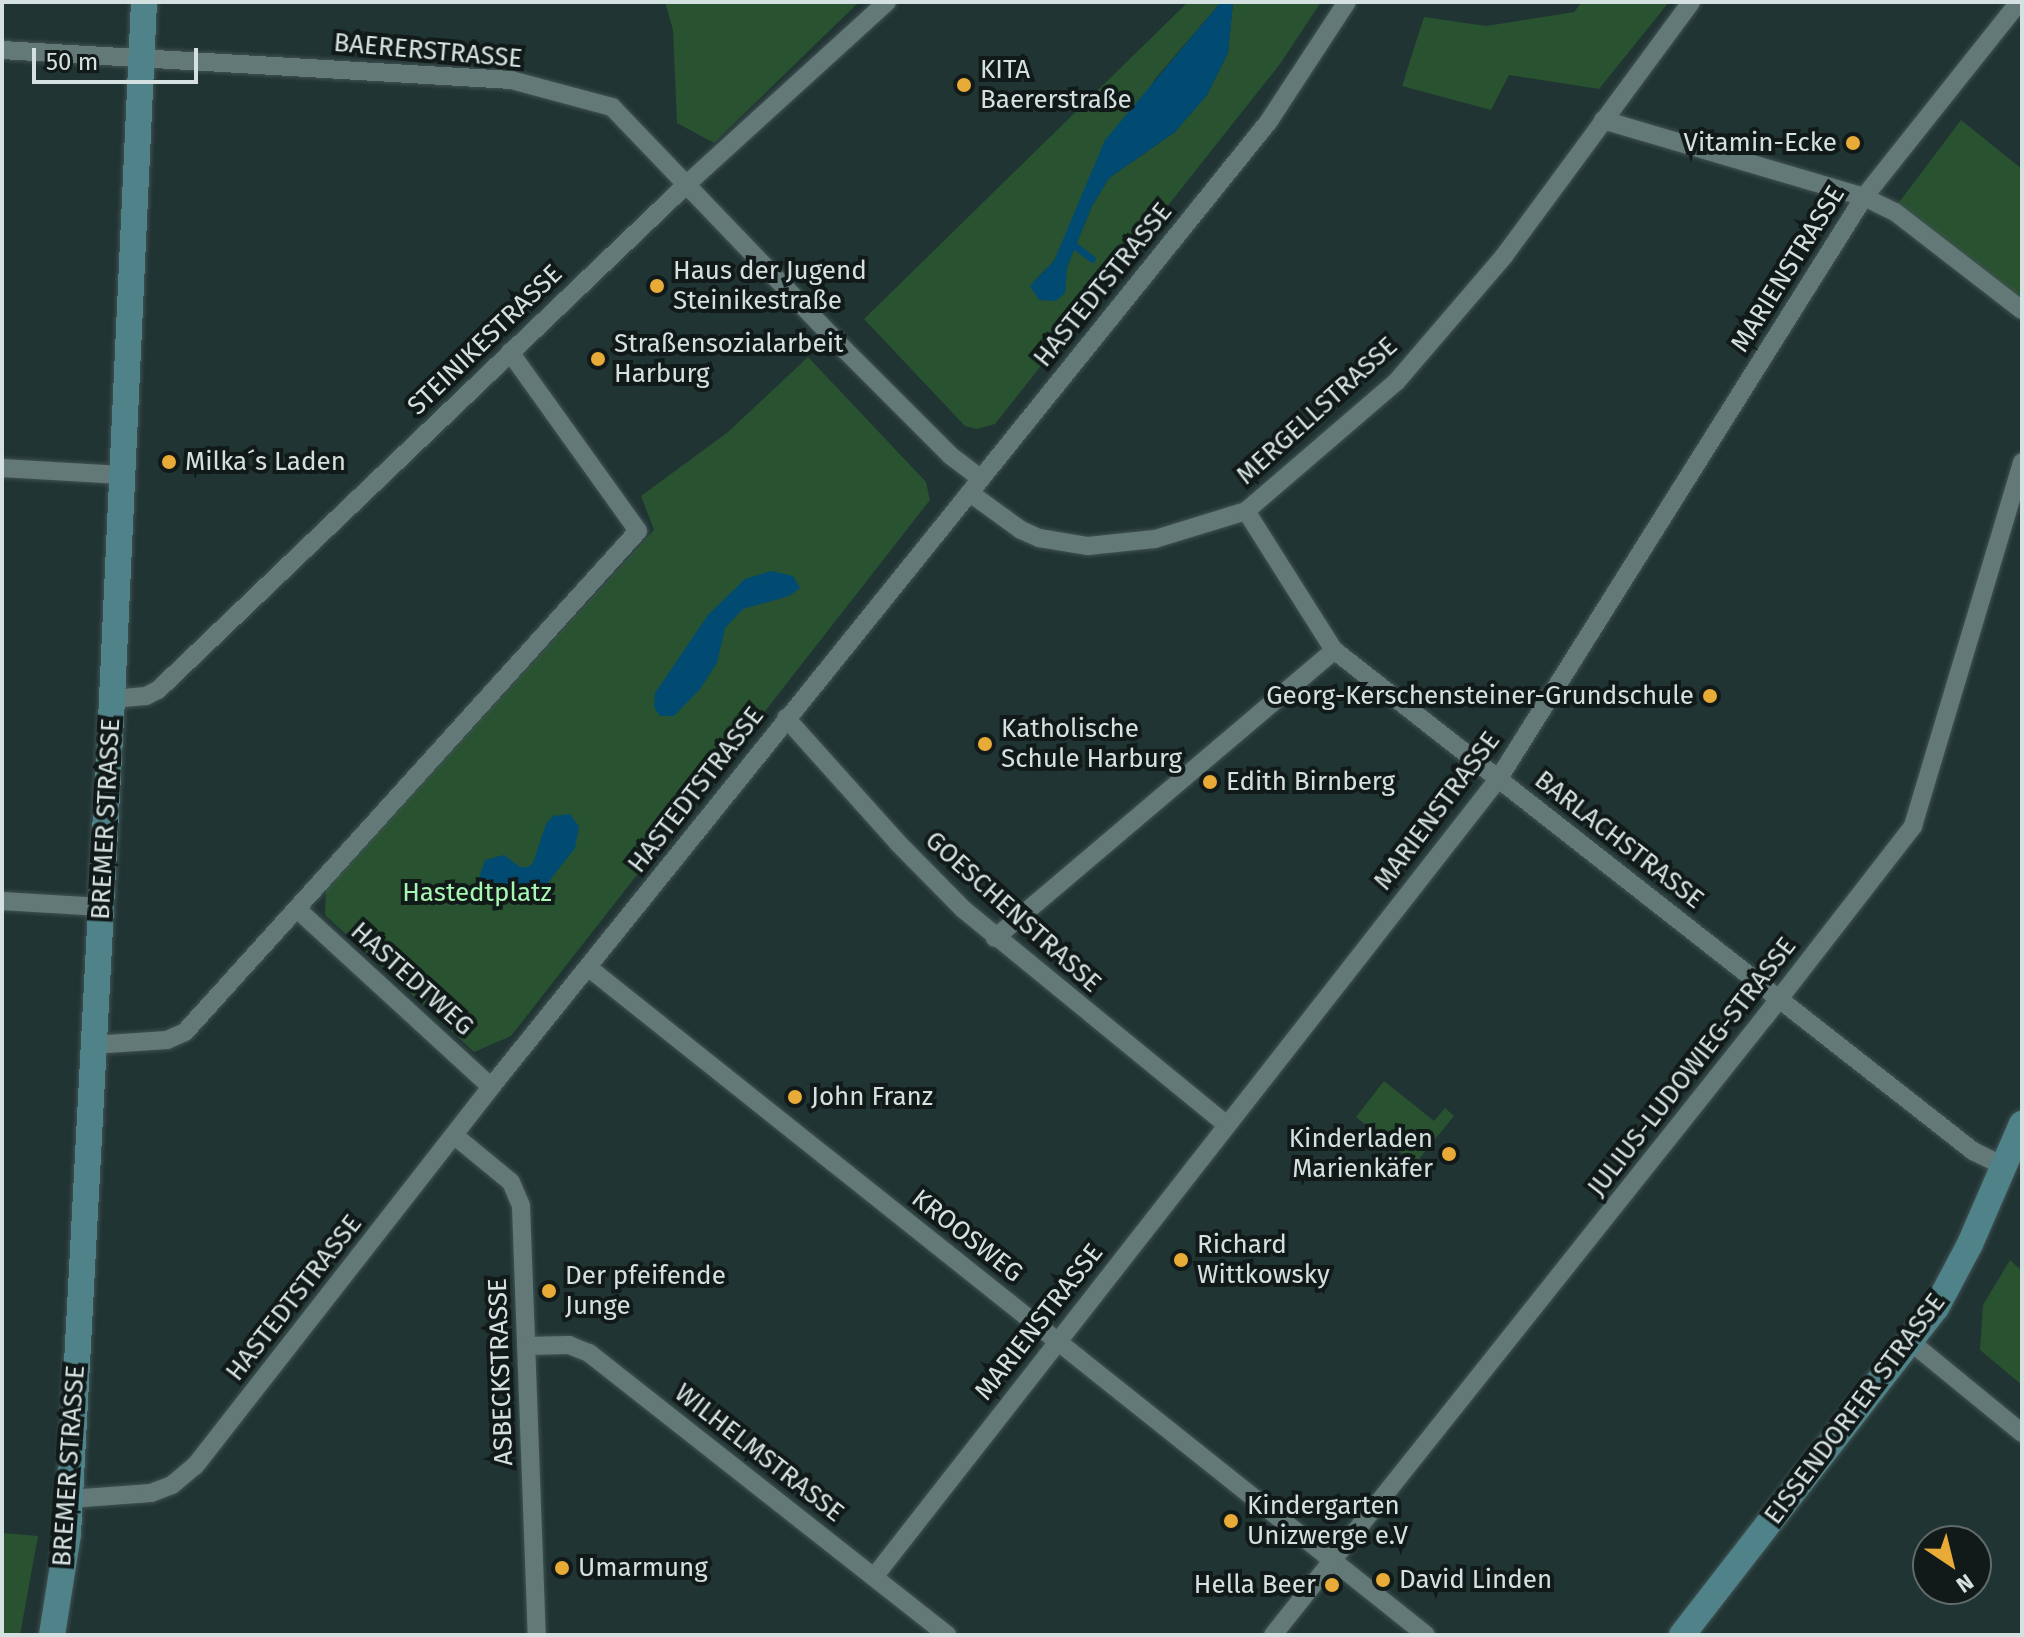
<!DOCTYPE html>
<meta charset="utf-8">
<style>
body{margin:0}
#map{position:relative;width:2024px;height:1637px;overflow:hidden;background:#203433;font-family:"Fira Sans",sans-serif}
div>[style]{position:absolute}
.green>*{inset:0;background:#285230}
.water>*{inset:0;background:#014b72}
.stream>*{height:7px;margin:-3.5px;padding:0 3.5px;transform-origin:3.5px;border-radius:3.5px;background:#014b72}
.roads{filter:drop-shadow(0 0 2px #415252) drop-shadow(0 0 2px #415252)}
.street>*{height:18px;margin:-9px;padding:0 9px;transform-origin:9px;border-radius:9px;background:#637978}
.secondary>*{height:26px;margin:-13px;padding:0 13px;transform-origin:13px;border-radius:13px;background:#4f8289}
.dots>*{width:22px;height:22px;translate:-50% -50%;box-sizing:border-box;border:4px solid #111a19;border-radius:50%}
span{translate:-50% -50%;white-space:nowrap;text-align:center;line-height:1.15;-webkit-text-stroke:8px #111a19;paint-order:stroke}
.street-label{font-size:26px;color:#d5e1e1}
.poi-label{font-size:26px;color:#d5e1e1}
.left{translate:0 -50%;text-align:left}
.right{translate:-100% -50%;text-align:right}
.park-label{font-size:26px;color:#a7f6b3}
.frame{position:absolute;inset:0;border:4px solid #d5e1e1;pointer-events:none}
.north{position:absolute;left:1912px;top:1525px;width:80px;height:80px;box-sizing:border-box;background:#111a19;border:2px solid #5f6a69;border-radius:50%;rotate:145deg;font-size:22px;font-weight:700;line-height:32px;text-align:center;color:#d5e1e1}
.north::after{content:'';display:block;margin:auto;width:28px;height:36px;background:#e8ab37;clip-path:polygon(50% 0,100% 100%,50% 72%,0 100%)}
.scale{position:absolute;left:32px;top:48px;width:166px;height:36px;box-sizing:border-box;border:4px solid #d5e1e1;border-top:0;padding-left:10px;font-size:24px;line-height:28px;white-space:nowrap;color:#d5e1e1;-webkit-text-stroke:6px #111a19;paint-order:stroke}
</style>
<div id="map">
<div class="green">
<div style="clip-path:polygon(665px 2px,859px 2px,714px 143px,677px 123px,673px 30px)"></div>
<div style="clip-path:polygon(1188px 2px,1221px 2px,1155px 79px,1086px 192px,1054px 261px,1034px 281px,1064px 293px,1067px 267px,1092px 206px,1109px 178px,1175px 132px,1207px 95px,1228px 53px,1233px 2px,1321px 2px,1280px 64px,995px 424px,977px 429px,965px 426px,864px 319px)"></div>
<div style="clip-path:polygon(1582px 2px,1669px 2px,1599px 89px,1509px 75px,1491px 110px,1402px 86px,1424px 17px,1486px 26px,1574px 12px)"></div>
<div style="clip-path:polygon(1961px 120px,2022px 169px,2022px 300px,1897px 205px)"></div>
<div style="clip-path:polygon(808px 357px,926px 482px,930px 500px,511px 1036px,474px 1052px,325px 915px,326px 888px,654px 530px,641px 496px,728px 432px)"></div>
<div style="clip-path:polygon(1384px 1081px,1434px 1121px,1445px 1108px,1454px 1116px,1415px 1164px,1356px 1117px)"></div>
<div style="clip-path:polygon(2010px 1260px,2022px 1271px,2022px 1385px,1980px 1350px,1983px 1305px)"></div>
<div style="clip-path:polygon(2px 1533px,38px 1536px,20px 1635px,2px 1635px)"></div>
</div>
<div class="water">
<div style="clip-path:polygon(1221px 2px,1233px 2px,1228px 53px,1207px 95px,1175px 132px,1109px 178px,1092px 206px,1067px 267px,1065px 293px,1056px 301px,1039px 300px,1030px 286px,1054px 261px,1105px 140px)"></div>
<div style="clip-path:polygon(771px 571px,793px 576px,800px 588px,789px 596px,743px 609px,725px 628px,717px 663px,700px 689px,674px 716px,660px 716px,654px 707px,655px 693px,708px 615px,745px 579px)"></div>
<div style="clip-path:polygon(570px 814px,579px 827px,575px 848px,532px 903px,503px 900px,482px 888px,479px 878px,485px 860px,504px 855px,520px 867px,528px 867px,533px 863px,546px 824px,553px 816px)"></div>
</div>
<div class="stream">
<div style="left:1071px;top:243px;width:26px;rotate:37deg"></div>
</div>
<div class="roads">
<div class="street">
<div style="left:2px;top:50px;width:510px;rotate:3.37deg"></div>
<div style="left:511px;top:80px;width:105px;rotate:15deg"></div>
<div style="left:612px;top:107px;width:338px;rotate:46.2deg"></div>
<div style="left:846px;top:351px;width:148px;rotate:45deg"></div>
<div style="left:951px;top:456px;width:38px;rotate:37deg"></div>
<div style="left:1603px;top:120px;width:272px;rotate:16.4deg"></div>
<div style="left:1864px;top:197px;width:34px;rotate:26deg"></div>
<div style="left:1895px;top:212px;width:160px;rotate:37.7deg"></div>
<div style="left:2px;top:468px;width:119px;rotate:3.4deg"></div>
<div style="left:970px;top:493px;width:63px;rotate:36deg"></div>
<div style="left:1021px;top:530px;width:20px;rotate:24deg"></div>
<div style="left:1039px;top:538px;width:50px;rotate:9.3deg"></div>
<div style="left:1088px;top:546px;width:67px;rotate:-6deg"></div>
<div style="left:1155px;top:539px;width:95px;rotate:-17.1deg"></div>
<div style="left:1246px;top:511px;width:199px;rotate:-40.7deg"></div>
<div style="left:1397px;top:381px;width:165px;rotate:-49.4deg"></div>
<div style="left:1504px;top:256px;width:315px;rotate:-53.6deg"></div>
<div style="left:1246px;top:511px;width:165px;rotate:57.7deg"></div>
<div style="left:1334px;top:650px;width:812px;rotate:38.1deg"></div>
<div style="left:1973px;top:1151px;width:34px;rotate:26deg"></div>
<div style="left:112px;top:699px;width:34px;rotate:-5deg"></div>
<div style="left:146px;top:696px;width:13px;rotate:-27deg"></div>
<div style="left:158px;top:690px;width:733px;rotate:-43.73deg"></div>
<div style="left:688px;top:183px;width:269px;rotate:-42.3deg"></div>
<div style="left:786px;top:718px;width:168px;rotate:48.1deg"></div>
<div style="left:898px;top:843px;width:93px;rotate:45.4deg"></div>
<div style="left:963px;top:909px;width:340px;rotate:39.3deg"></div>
<div style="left:2px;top:901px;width:99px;rotate:3.5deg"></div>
<div style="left:297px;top:909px;width:263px;rotate:42.5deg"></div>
<div style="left:995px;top:938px;width:445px;rotate:-40.3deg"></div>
<div style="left:589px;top:968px;width:1070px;rotate:38.55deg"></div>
<div style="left:92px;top:1045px;width:75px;rotate:-3.8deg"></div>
<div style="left:167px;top:1040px;width:20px;rotate:-24deg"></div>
<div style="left:185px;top:1032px;width:675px;rotate:-47.88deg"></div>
<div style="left:638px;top:531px;width:220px;rotate:-125.6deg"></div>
<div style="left:455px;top:1136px;width:72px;rotate:39.4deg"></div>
<div style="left:511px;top:1182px;width:26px;rotate:67deg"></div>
<div style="left:521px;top:1206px;width:429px;rotate:87.9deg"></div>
<div style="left:1912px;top:1343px;width:142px;rotate:39.3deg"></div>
<div style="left:526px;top:1346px;width:43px;rotate:-1.3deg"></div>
<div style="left:569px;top:1345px;width:22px;rotate:22deg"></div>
<div style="left:589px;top:1353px;width:456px;rotate:38.2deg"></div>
<div style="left:70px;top:1499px;width:81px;rotate:-4.2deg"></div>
<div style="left:151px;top:1493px;width:22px;rotate:-21deg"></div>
<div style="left:172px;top:1485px;width:30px;rotate:-40deg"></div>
<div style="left:195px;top:1466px;width:481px;rotate:-52deg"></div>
<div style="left:491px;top:1087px;width:1240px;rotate:-51.15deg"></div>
<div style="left:1269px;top:121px;width:142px;rotate:-56.8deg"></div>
<div style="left:874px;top:1577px;width:1014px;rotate:-51.97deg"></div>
<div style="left:1499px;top:778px;width:686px;rotate:-57.86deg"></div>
<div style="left:1864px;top:197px;width:249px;rotate:-51.5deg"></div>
<div style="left:1273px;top:1635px;width:790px;rotate:-51.48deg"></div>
<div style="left:1765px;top:1017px;width:242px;rotate:-52.2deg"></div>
<div style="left:1913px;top:826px;width:380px;rotate:-73.3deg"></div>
</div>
<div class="secondary">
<div style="left:52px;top:1635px;width:102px;rotate:-81deg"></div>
<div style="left:68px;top:1534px;width:836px;rotate:-86.98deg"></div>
<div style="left:112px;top:699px;width:698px;rotate:-87.37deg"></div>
<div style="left:1682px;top:1635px;width:414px;rotate:-52.2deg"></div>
<div style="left:1936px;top:1308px;width:72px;rotate:-62deg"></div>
<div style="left:1970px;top:1244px;width:131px;rotate:-66.6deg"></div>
</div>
</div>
<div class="dots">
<div style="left:964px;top:85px;background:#e8ab37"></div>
<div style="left:1853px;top:143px;background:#e8ab37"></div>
<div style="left:657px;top:286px;background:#e8ab37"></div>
<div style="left:598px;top:359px;background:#e8ab37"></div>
<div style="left:169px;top:462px;background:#e8ab37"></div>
<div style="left:1710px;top:696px;background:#e8ab37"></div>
<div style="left:985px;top:744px;background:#e8ab37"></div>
<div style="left:1210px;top:782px;background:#e8ab37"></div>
<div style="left:795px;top:1097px;background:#e8ab37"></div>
<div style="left:1449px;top:1154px;background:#e8ab37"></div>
<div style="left:1181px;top:1260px;background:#e8ab37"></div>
<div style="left:549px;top:1291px;background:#e8ab37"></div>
<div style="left:1231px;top:1521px;background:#e8ab37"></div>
<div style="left:562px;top:1568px;background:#e8ab37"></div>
<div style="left:1383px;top:1580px;background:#e8ab37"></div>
<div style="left:1332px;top:1585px;background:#e8ab37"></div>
</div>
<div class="street-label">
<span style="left:428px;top:51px;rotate:5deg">BAERERSTRASSE</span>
<span style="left:1788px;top:269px;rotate:-58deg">MARIENSTRASSE</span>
<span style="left:1103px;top:285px;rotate:-51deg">HASTEDTSTRASSE</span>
<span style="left:485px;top:340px;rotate:-44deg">STEINIKESTRASSE</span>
<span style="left:1317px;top:411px;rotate:-42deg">MERGELLSTRASSE</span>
<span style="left:696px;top:790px;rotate:-52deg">HASTEDTSTRASSE</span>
<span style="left:1437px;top:811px;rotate:-53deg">MARIENSTRASSE</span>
<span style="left:106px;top:819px;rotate:-87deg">BREMER STRASSE</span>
<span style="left:1619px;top:840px;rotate:38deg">BARLACHSTRASSE</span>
<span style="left:1013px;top:912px;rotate:42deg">GOESCHENSTRASSE</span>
<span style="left:412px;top:979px;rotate:42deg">HASTEDTWEG</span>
<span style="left:1692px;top:1067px;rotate:-52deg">JULIUS-LUDOWIEG-STRASSE</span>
<span style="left:967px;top:1236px;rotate:38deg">KROOSWEG</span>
<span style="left:294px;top:1298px;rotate:-52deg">HASTEDTSTRASSE</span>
<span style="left:1039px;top:1322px;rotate:-52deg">MARIENSTRASSE</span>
<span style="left:501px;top:1372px;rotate:-92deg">ASBECKSTRASSE</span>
<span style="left:1855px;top:1409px;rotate:-53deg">EISSENDORFER STRASSE</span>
<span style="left:759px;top:1453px;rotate:38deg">WILHELMSTRASSE</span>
<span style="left:69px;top:1466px;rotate:-86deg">BREMER STRASSE</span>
</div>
<div class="poi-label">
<span class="left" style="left:980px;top:85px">KITA<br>Baererstraße</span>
<span class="right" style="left:1837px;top:143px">Vitamin-Ecke</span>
<span class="left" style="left:673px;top:286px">Haus der Jugend<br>Steinikestraße</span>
<span class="left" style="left:614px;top:359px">Straßensozialarbeit<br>Harburg</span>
<span class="left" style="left:185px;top:462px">Milka´s Laden</span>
<span class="right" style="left:1694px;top:696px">Georg-Kerschensteiner-Grundschule</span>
<span class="left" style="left:1001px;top:744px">Katholische<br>Schule Harburg</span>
<span class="left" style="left:1226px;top:782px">Edith Birnberg</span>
<span class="left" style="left:811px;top:1097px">John Franz</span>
<span class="right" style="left:1433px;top:1154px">Kinderladen<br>Marienkäfer</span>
<span class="left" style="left:1197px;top:1260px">Richard<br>Wittkowsky</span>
<span class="left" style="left:565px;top:1291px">Der pfeifende<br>Junge</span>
<span class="left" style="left:1247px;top:1521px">Kindergarten<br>Unizwerge e.V</span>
<span class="left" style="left:578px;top:1568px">Umarmung</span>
<span class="left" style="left:1399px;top:1580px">David Linden</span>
<span class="right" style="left:1316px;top:1585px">Hella Beer</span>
</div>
<div class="park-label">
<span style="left:477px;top:893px">Hastedtplatz</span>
</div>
<div class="frame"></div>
<div class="north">N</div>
<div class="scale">50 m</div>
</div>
